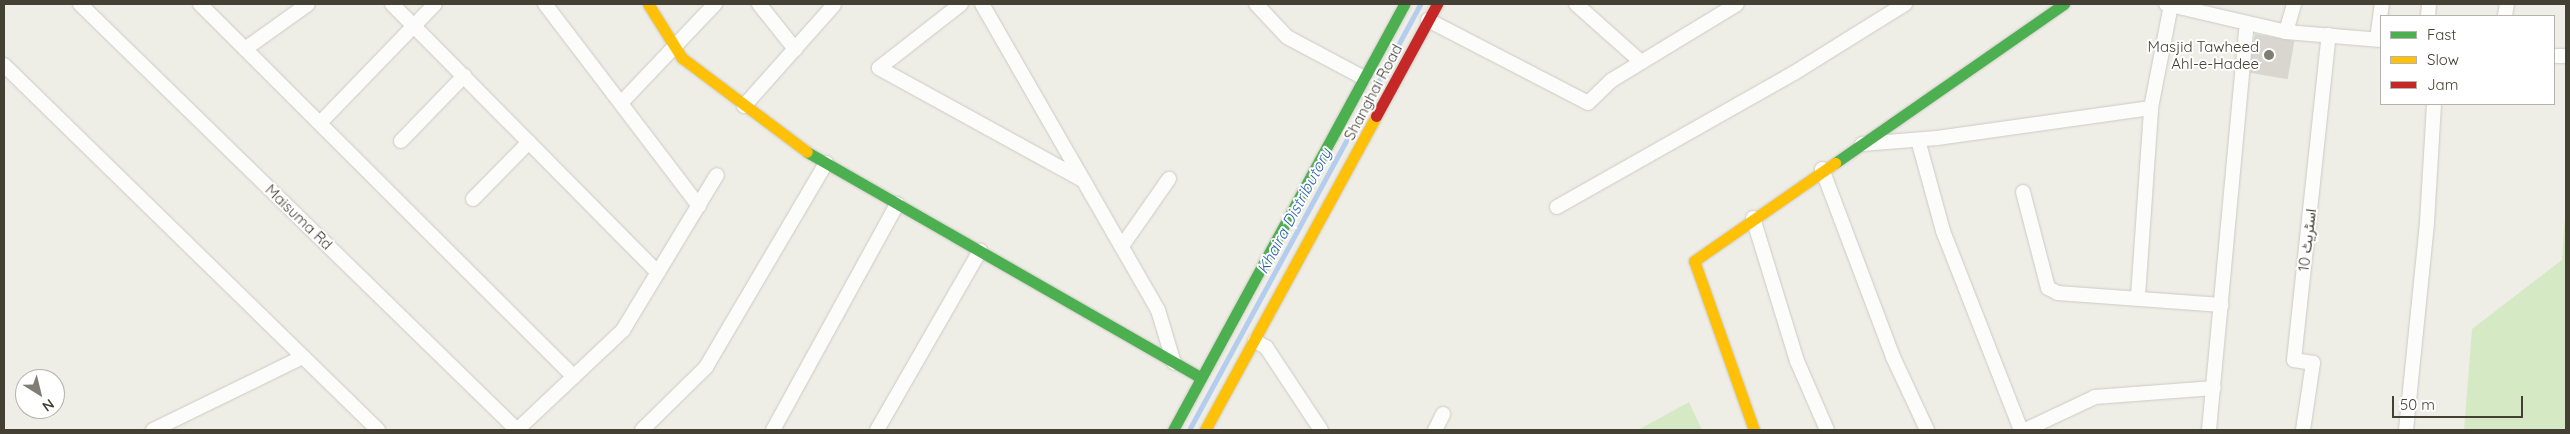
<!DOCTYPE html>
<meta charset="utf-8">
<style>
body{margin:0}
#map{position:relative;width:2570px;height:434px;overflow:hidden;background:#eeede6;font-family:Quicksand,Vazirmatn,sans-serif}
div>[style]{position:absolute}
.green>*{inset:0;background:#d5eac4}
.stream>*{height:5px;margin:-2.5px;padding:0 2.5px;transform-origin:2.5px;border-radius:2.5px;background:#b4cdee}
.building>*{inset:0;background:#d8d6cf;transform-origin:0 0}
.roads{filter:drop-shadow(0 0 1px #cccbc4) drop-shadow(0 0 1px #cccbc4)}
.street>*{height:14px;margin:-7px;padding:0 7px;transform-origin:7px;border-radius:7px;background:#fcfcfb}
.fast>*{height:11px;margin:-5.5px;padding:0 5.5px;transform-origin:5.5px;border-radius:5.5px;background:#4caf50}
.slow>*{height:11px;margin:-5.5px;padding:0 5.5px;transform-origin:5.5px;border-radius:5.5px;background:#ffc107}
.jam>*{height:11px;margin:-5.5px;padding:0 5.5px;transform-origin:5.5px;border-radius:5.5px;background:#c62828}
.dots>*{width:14px;height:14px;translate:-50% -50%;box-sizing:border-box;border:2px solid #fff;border-radius:50%}
span{translate:-50% -50%;white-space:nowrap;text-align:center;line-height:1.15;-webkit-text-stroke:4px #fff;paint-order:stroke}
.poi-label{font-size:15px;color:#444033}
.right{translate:-100% -50%;text-align:right}
.street-label{font-size:15px;color:#444033}
.water-label{font-size:16px;color:#2960b2;font-style:italic}
.frame{position:absolute;inset:0;border:5px solid #444033;pointer-events:none}
.legend{position:absolute;left:2380px;top:15px;width:175px;height:90px;box-sizing:border-box;background:#fff;border:1px solid #b4b3ad;margin:0;padding:6px 9px;list-style:none;font-size:15px;color:#444033}
.legend li{display:flex;align-items:center;gap:10px;height:25px}
.legend b{width:25px;border:1px solid #b4b3ad}
.north{position:absolute;left:15px;top:369px;width:50px;height:50px;box-sizing:border-box;background:#fff;border:1px solid #b4b3ad;border-radius:50%;rotate:144deg;font-size:14px;font-weight:700;line-height:20px;text-align:center;color:#444033}
.north::after{content:'';display:block;margin:auto;width:18px;height:22px;background:#807d72;clip-path:polygon(50% 0,100% 100%,50% 72%,0 100%)}
.scale{position:absolute;left:2392px;top:396px;width:131px;height:22px;box-sizing:border-box;border:2px solid #444033;border-top:0;padding-left:6px;font-size:15px;line-height:18px;white-space:nowrap;color:#444033;-webkit-text-stroke:4px #fff;paint-order:stroke}
</style>
<div id="map">
<div class="green">
<div style="clip-path:polygon(2566px 202px,2566px 430px,2464px 430px,2472px 329px,2562px 260px)"></div>
<div style="clip-path:polygon(1689px 402px,1702px 430px,1638px 430px)"></div>
</div>
<div class="stream">
<div style="left:1189px;top:430px;width:485px;rotate:-61.5deg"></div>
</div>
<div class="building">
<div style="left:2255px;top:34px;width:40px;height:39px;rotate:10deg"></div>
</div>
<div class="roads">
<div class="street">
<div style="left:80px;top:4px;width:610px;rotate:44.27deg"></div>
<div style="left:200px;top:4px;width:528px;rotate:44.92deg"></div>
<div style="left:392px;top:4px;width:378px;rotate:45.3deg"></div>
<div style="left:545px;top:4px;width:254px;rotate:52.7deg"></div>
<div style="left:759px;top:4px;width:58px;rotate:51.3deg"></div>
<div style="left:961px;top:4px;width:104px;rotate:142deg"></div>
<div style="left:879px;top:68px;width:233px;rotate:28.8deg"></div>
<div style="left:982px;top:4px;width:353px;rotate:60.1deg"></div>
<div style="left:1158px;top:310px;width:55px;rotate:73.2deg"></div>
<div style="left:1256px;top:4px;width:45px;rotate:46.8deg"></div>
<div style="left:1287px;top:37px;width:87px;rotate:28deg"></div>
<div style="left:1576px;top:4px;width:87px;rotate:41.7deg"></div>
<div style="left:2166px;top:4px;width:123px;rotate:13.1deg"></div>
<div style="left:2286px;top:32px;width:95px;rotate:4.8deg"></div>
<div style="left:2428px;top:16px;width:12px;rotate:-85deg"></div>
<div style="left:2505px;top:16px;width:12px;rotate:-81deg"></div>
<div style="left:1428px;top:20px;width:180px;rotate:27.4deg"></div>
<div style="left:1588px;top:103px;width:33px;rotate:-44deg"></div>
<div style="left:1612px;top:80px;width:146px;rotate:-31.3deg"></div>
<div style="left:2286px;top:32px;width:29px;rotate:-74deg"></div>
<div style="left:2377px;top:39px;width:35px;rotate:-82deg"></div>
<div style="left:245px;top:49px;width:77px;rotate:-35.5deg"></div>
<div style="left:2554px;top:56px;width:12px"></div>
<div style="left:4px;top:65px;width:523px;rotate:44.3deg"></div>
<div style="left:621px;top:103px;width:137px;rotate:-46.5deg"></div>
<div style="left:744px;top:106px;width:135px;rotate:-48.3deg"></div>
<div style="left:320px;top:123px;width:165px;rotate:-46deg"></div>
<div style="left:1918px;top:140px;width:94px;rotate:74.6deg"></div>
<div style="left:1943px;top:231px;width:214px;rotate:68.6deg"></div>
<div style="left:401px;top:141px;width:91px;rotate:-45.9deg"></div>
<div style="left:1862px;top:144px;width:75px;rotate:-4.6deg"></div>
<div style="left:1937px;top:138px;width:216px;rotate:-8deg"></div>
<div style="left:1822px;top:169px;width:201px;rotate:69.3deg"></div>
<div style="left:1893px;top:357px;width:81px;rotate:65deg"></div>
<div style="left:2023px;top:192px;width:99px;rotate:75.4deg"></div>
<div style="left:2048px;top:288px;width:11px;rotate:27deg"></div>
<div style="left:2058px;top:293px;width:164px;rotate:4.2deg"></div>
<div style="left:473px;top:199px;width:80px;rotate:-45.5deg"></div>
<div style="left:1557px;top:207px;width:272px;rotate:-29.5deg"></div>
<div style="left:1794px;top:73px;width:131px;rotate:-31.9deg"></div>
<div style="left:1753px;top:218px;width:150px;rotate:72.9deg"></div>
<div style="left:1797px;top:361px;width:75px;rotate:66.5deg"></div>
<div style="left:1122px;top:246px;width:82px;rotate:-55deg"></div>
<div style="left:2138px;top:296px;width:188px;rotate:-86deg"></div>
<div style="left:2151px;top:108px;width:105px;rotate:-79deg"></div>
<div style="left:1255px;top:341px;width:13px;rotate:29deg"></div>
<div style="left:1266px;top:347px;width:100px;rotate:56.5deg"></div>
<div style="left:153px;top:430px;width:167px;rotate:-26deg"></div>
<div style="left:517px;top:430px;width:146px;rotate:-43.3deg"></div>
<div style="left:623px;top:330px;width:181px;rotate:-58.8deg"></div>
<div style="left:642px;top:430px;width:90px;rotate:-44.5deg"></div>
<div style="left:706px;top:367px;width:237px;rotate:-59.5deg"></div>
<div style="left:773px;top:430px;width:258px;rotate:-61.2deg"></div>
<div style="left:877px;top:430px;width:207px;rotate:-60.1deg"></div>
<div style="left:1435px;top:430px;width:18px;rotate:-63deg"></div>
<div style="left:2025px;top:430px;width:77px;rotate:-25.2deg"></div>
<div style="left:2095px;top:397px;width:119px;rotate:-4.3deg"></div>
<div style="left:2209px;top:430px;width:408px;rotate:-84.7deg"></div>
<div style="left:2303px;top:430px;width:68px;rotate:-81.5deg"></div>
<div style="left:2313px;top:363px;width:19px;rotate:-171deg"></div>
<div style="left:2294px;top:360px;width:327px;rotate:-83.9deg"></div>
<div style="left:2406px;top:430px;width:209px;rotate:-84.2deg"></div>
<div style="left:2427px;top:222px;width:118px;rotate:-86.6deg"></div>
</div>
<div class="fast">
<div style="left:807px;top:152px;width:454px;rotate:29.8deg"></div>
<div style="left:1835px;top:163px;width:279px;rotate:-34.8deg"></div>
<div style="left:1173px;top:430px;width:485px;rotate:-61.5deg"></div>
</div>
<div class="slow">
<div style="left:648px;top:4px;width:64px;rotate:57.8deg"></div>
<div style="left:682px;top:58px;width:156px;rotate:36.9deg"></div>
<div style="left:1205px;top:430px;width:358px;rotate:-61.4deg"></div>
<div style="left:1754px;top:430px;width:179px;rotate:-109.5deg"></div>
<div style="left:1694px;top:261px;width:172px;rotate:-34.8deg"></div>
</div>
<div class="jam">
<div style="left:1376px;top:116px;width:128px;rotate:-61.4deg"></div>
</div>
</div>
<div class="dots">
<div style="left:2269px;top:55px;background:#807d72"></div>
</div>
<div class="poi-label">
<span class="right" style="left:2259px;top:55px">Masjid Tawheed<br>Ahl-e-Hadee</span>
</div>
<div class="street-label">
<span style="left:1373px;top:92px;rotate:-62deg">Shanghai Road</span>
<span style="left:299px;top:217px;rotate:44deg">Maisuma Rd</span>
<span style="left:2307px;top:240px;rotate:-83deg">اسٹریٹ 10</span>
</div>
<div class="water-label">
<span style="left:1294px;top:211px;rotate:-62deg">Khaira Distributory</span>
</div>
<div class="frame"></div>
<ul class="legend">
<li><b style="height:6px;background:#4caf50"></b>Fast</li>
<li><b style="height:6px;background:#ffc107"></b>Slow</li>
<li><b style="height:6px;background:#c62828"></b>Jam</li>
</ul>
<div class="north">N</div>
<div class="scale">50 m</div>
</div>
